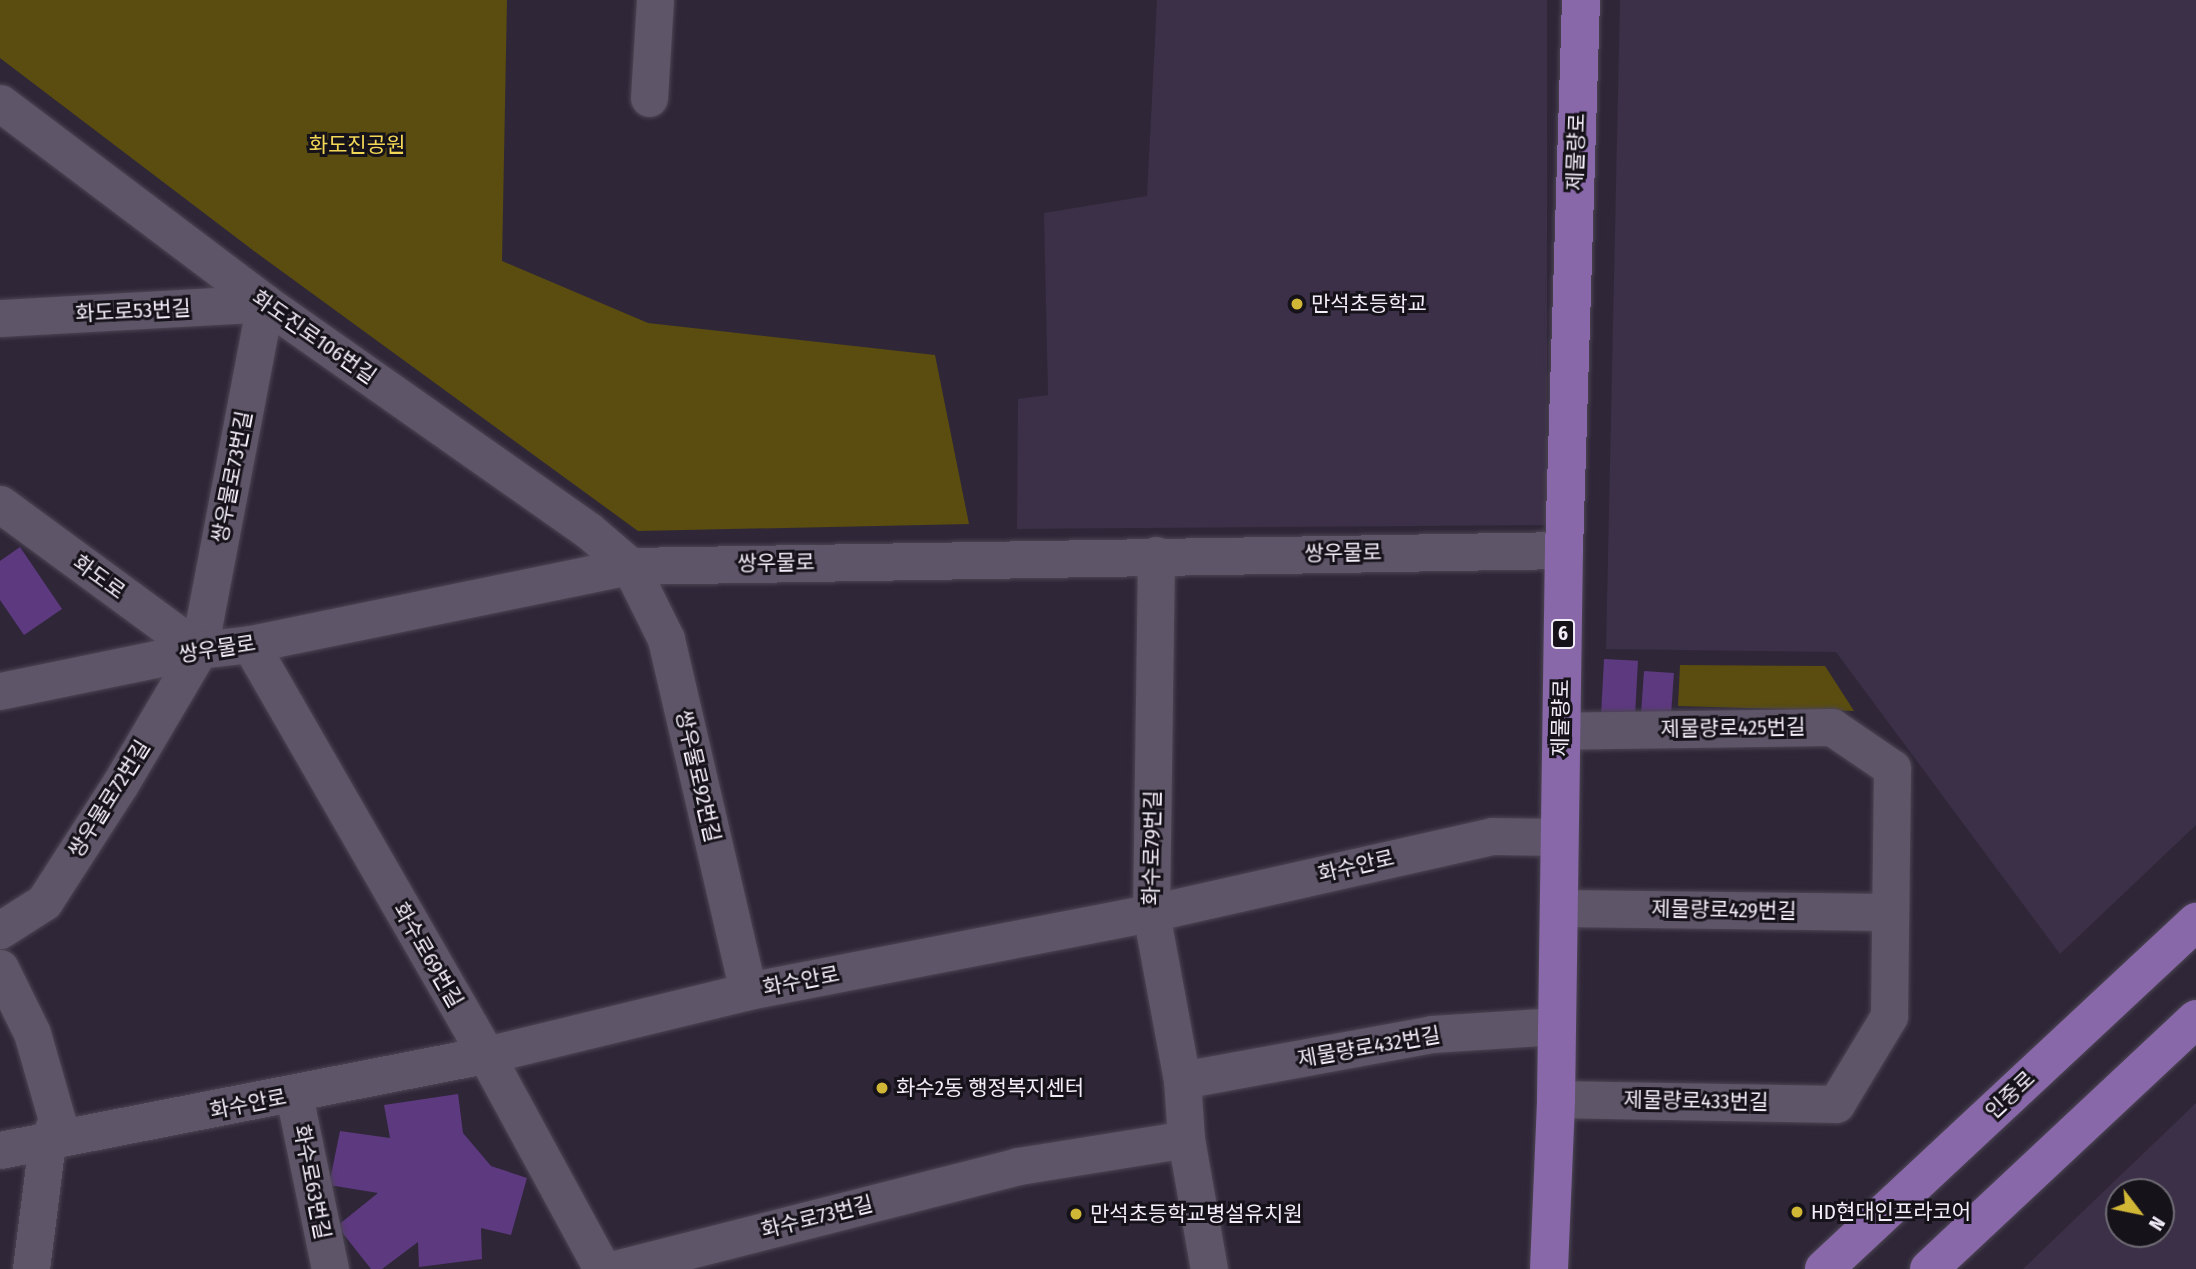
<!DOCTYPE html>
<meta charset="utf-8">
<style>
body{margin:0}
#map{position:relative;width:2196px;height:1269px;overflow:hidden;background:#2f2738;font-family:"Fira Sans Condensed","Noto Sans KR",sans-serif}
div>[style]{position:absolute}
.built>*{inset:0;background:#3b3047}
.green>*{inset:0;background:#5a4d0f}
.building>*{inset:0;background:#5d397f;transform-origin:0 0}
.roads{filter:drop-shadow(0 0 2px #4c4553) drop-shadow(0 0 2px #4c4553)}
.minor>*{height:37px;margin:-18.5px;padding:0 18.5px;transform-origin:18.5px;border-radius:18.5px;background:#5e5568}
.major>*{height:38px;margin:-19px;padding:0 19px;transform-origin:19px;border-radius:19px;background:#8868a8}
.dots>*{width:19px;height:19px;translate:-50% -50%;box-sizing:border-box;border:4px solid #16121a;border-radius:50%}
span{translate:-50% -50%;white-space:nowrap;text-align:center;line-height:1.15;-webkit-text-stroke:6px #16121a;paint-order:stroke}
.shield-label span{padding:2px 5px;background:#16121a;border:2px solid;border-radius:5px;-webkit-text-stroke-width:0}
.shield-label{font-size:19px;color:#f2edf8;font-weight:700}
.park-label{font-size:21px;color:#f3d757}
.street-label{font-size:21px;color:#f2edf8}
.poi-label{font-size:21px;color:#f2edf8}
.left{translate:0 -50%;text-align:left}
.north{position:absolute;left:2105px;top:1178px;width:70px;height:70px;box-sizing:border-box;background:#16121a;border:2px solid #6e6a73;border-radius:50%;rotate:122deg;font-size:19px;font-weight:700;line-height:28px;text-align:center;color:#f2edf8}
.north::after{content:'';display:block;margin:auto;width:24px;height:32px;background:#d1b736;clip-path:polygon(50% 0,100% 100%,50% 72%,0 100%)}
</style>
<div id="map">
<div class="built">
<div style="clip-path:polygon(1157px 0,1547px 0,1547px 525px,1017px 529px,1018px 399px,1048px 395px,1044px 213px,1147px 196px)"></div>
<div style="clip-path:polygon(1620px 0,2196px 0,2196px 825px,2060px 954px,1836px 652px,1606px 649px)"></div>
<div style="clip-path:polygon(evenodd,2196px 1103px,2196px 1269px,2023px 1269px,2196px 1103px,2119px 1192px,2161px 1192px,2161px 1234px,2119px 1234px,2119px 1192px)"></div>
</div>
<div class="green">
<div style="clip-path:polygon(0 0,507px 0,502px 261px,648px 323px,935px 355px,969px 524px,638px 531px,254px 251px,0 58px)"></div>
<div style="clip-path:polygon(1680px 665px,1825px 666px,1854px 711px,1678px 706px)"></div>
</div>
<div class="building">
<div style="clip-path:polygon(20px 547px,62px 609px,24px 635px,0 600px,0 561px)"></div>
<div style="left:1604px;top:659px;width:34px;height:62px;rotate:3deg"></div>
<div style="left:1644px;top:671px;width:30px;height:50px;rotate:4deg"></div>
<div style="clip-path:polygon(458px 1094px,463px 1133px,491px 1166px,527px 1178px,511px 1235px,481px 1228px,482px 1259px,419px 1267px,418px 1242px,382px 1269px,371px 1269px,337px 1226px,378px 1193px,329px 1185px,340px 1131px,390px 1138px,384px 1105px)"></div>
</div>
<div class="roads">
<div class="minor">
<div style="left:649px;top:98px;width:98px;rotate:-86.5deg"></div>
<div style="left:0;top:103px;width:332px;rotate:37deg"></div>
<div style="left:265px;top:303px;width:395px;rotate:35.1deg"></div>
<div style="left:588px;top:530px;width:55px;rotate:40.6deg"></div>
<div style="left:630px;top:566px;width:81px;rotate:63.7deg"></div>
<div style="left:666px;top:639px;width:361px;rotate:76.9deg"></div>
<div style="left:0;top:318px;width:265px;rotate:-3.2deg"></div>
<div style="left:265px;top:303px;width:353px;rotate:100.8deg"></div>
<div style="left:199px;top:650px;width:156px;rotate:120.5deg"></div>
<div style="left:120px;top:784px;width:140px;rotate:122.8deg"></div>
<div style="left:44px;top:902px;width:52px;rotate:147.5deg"></div>
<div style="left:0;top:504px;width:247px;rotate:36.3deg"></div>
<div style="left:1156px;top:555px;width:358px;rotate:90.8deg"></div>
<div style="left:1151px;top:913px;width:170px;rotate:79.5deg"></div>
<div style="left:1182px;top:1080px;width:59px;rotate:86.1deg"></div>
<div style="left:1186px;top:1139px;width:132px;rotate:80deg"></div>
<div style="left:250px;top:644px;width:474px;rotate:60.1deg"></div>
<div style="left:486px;top:1055px;width:243px;rotate:61.5deg"></div>
<div style="left:0;top:691px;width:203px;rotate:-11.6deg"></div>
<div style="left:199px;top:650px;width:51px;rotate:-6.7deg"></div>
<div style="left:250px;top:644px;width:388px;rotate:-11.6deg"></div>
<div style="left:630px;top:566px;width:934px;rotate:-0.98deg"></div>
<div style="left:1559px;top:908px;width:330px;rotate:0.7deg"></div>
<div style="left:0;top:968px;width:72px;rotate:63.8deg"></div>
<div style="left:32px;top:1033px;width:91px;rotate:74deg"></div>
<div style="left:57px;top:1120px;width:24px;rotate:114deg"></div>
<div style="left:47px;top:1142px;width:128px;rotate:97.2deg"></div>
<div style="left:1182px;top:1080px;width:254px;rotate:-10.4deg"></div>
<div style="left:1432px;top:1034px;width:125px;rotate:-3.7deg"></div>
<div style="left:294px;top:1095px;width:178px;rotate:78.3deg"></div>
<div style="left:1556px;top:1099px;width:280px;rotate:1deg"></div>
<div style="left:1836px;top:1104px;width:103px;rotate:-58.9deg"></div>
<div style="left:1889px;top:1016px;width:248px;rotate:-89.3deg"></div>
<div style="left:1892px;top:768px;width:73px;rotate:-145.7deg"></div>
<div style="left:1832px;top:727px;width:271px;rotate:179.2deg"></div>
<div style="left:0;top:1150px;width:495px;rotate:-11.1deg"></div>
<div style="left:486px;top:1055px;width:270px;rotate:-13.7deg"></div>
<div style="left:748px;top:991px;width:410px;rotate:-11deg"></div>
<div style="left:1151px;top:913px;width:350px;rotate:-12.7deg"></div>
<div style="left:1492px;top:836px;width:66px;rotate:0.9deg"></div>
<div style="left:615px;top:1269px;width:416px;rotate:-14.3deg"></div>
<div style="left:1018px;top:1166px;width:170px;rotate:-9.1deg"></div>
</div>
<div class="major">
<div style="left:1549px;top:1269px;width:170px;rotate:-87.6deg"></div>
<div style="left:1556px;top:1099px;width:549px;rotate:-89.17deg"></div>
<div style="left:1564px;top:550px;width:550px;rotate:-88.23deg"></div>
<div style="left:1824px;top:1269px;width:509px;rotate:-43.01deg"></div>
<div style="left:1929px;top:1269px;width:366px;rotate:-43.1deg"></div>
</div>
</div>
<div class="dots">
<div style="left:1297px;top:304px;background:#d1b736"></div>
<div style="left:882px;top:1088px;background:#d1b736"></div>
<div style="left:1797px;top:1212px;background:#d1b736"></div>
<div style="left:1076px;top:1214px;background:#d1b736"></div>
</div>
<div class="shield-label">
<span style="left:1563px;top:634px">6</span>
</div>
<div class="park-label">
<span style="left:357px;top:145px">화도진공원</span>
</div>
<div class="street-label">
<span style="left:1576px;top:152px;rotate:-88deg">제물량로</span>
<span style="left:133px;top:311px;rotate:-3deg">화도로53번길</span>
<span style="left:314px;top:337px;rotate:35deg">화도진로106번길</span>
<span style="left:232px;top:477px;rotate:-79deg">쌍우물로73번길</span>
<span style="left:1343px;top:553px;rotate:-1deg">쌍우물로</span>
<span style="left:776px;top:563px;rotate:-1deg">쌍우물로</span>
<span style="left:99px;top:577px;rotate:36deg">화도로</span>
<span style="left:217px;top:649px;rotate:-9deg">쌍우물로</span>
<span style="left:1561px;top:718px;rotate:-89deg">제물량로</span>
<span style="left:1733px;top:728px;rotate:-1deg">제물량로425번길</span>
<span style="left:698px;top:776px;rotate:77deg">쌍우물로92번길</span>
<span style="left:109px;top:799px;rotate:-58deg">쌍우물로72번길</span>
<span style="left:1152px;top:848px;rotate:-89deg">화수로79번길</span>
<span style="left:1356px;top:866px;rotate:-13deg">화수안로</span>
<span style="left:1724px;top:910px;rotate:1deg">제물량로429번길</span>
<span style="left:428px;top:955px;rotate:60deg">화수로69번길</span>
<span style="left:801px;top:981px;rotate:-11deg">화수안로</span>
<span style="left:1369px;top:1047px;rotate:-10deg">제물량로432번길</span>
<span style="left:2010px;top:1095px;rotate:-43deg">인중로</span>
<span style="left:1696px;top:1101px;rotate:1deg">제물량로433번길</span>
<span style="left:248px;top:1104px;rotate:-11deg">화수안로</span>
<span style="left:312px;top:1182px;rotate:79deg">화수로63번길</span>
<span style="left:817px;top:1217px;rotate:-14deg">화수로73번길</span>
</div>
<div class="poi-label">
<span class="left" style="left:1311px;top:304px">만석초등학교</span>
<span class="left" style="left:896px;top:1088px">화수2동 행정복지센터</span>
<span class="left" style="left:1811px;top:1212px">HD현대인프라코어</span>
<span class="left" style="left:1090px;top:1214px">만석초등학교병설유치원</span>
</div>
<div class="north">N</div>
</div>
